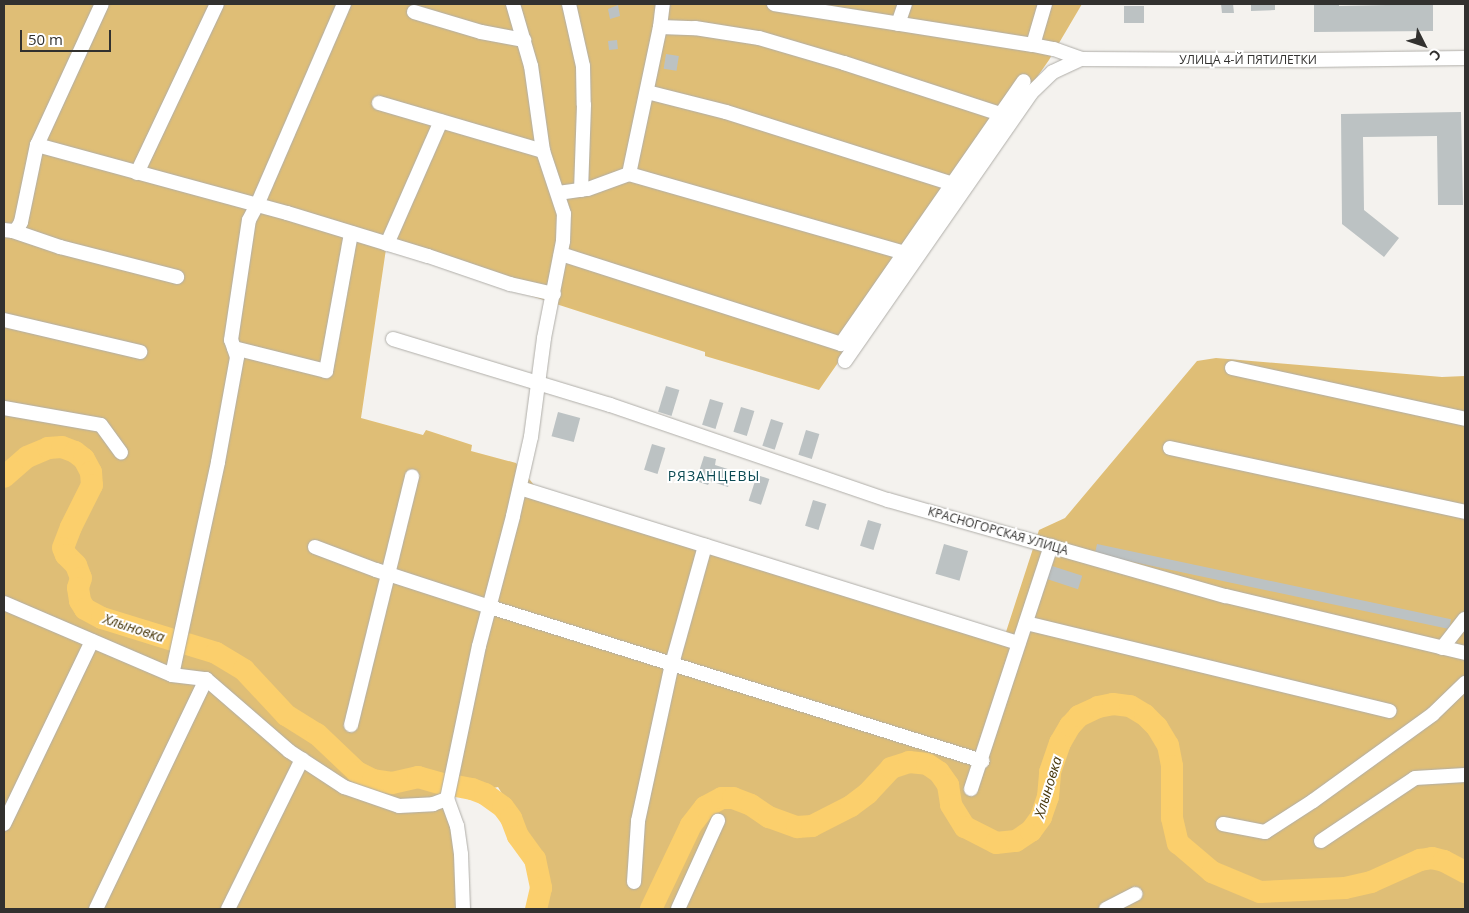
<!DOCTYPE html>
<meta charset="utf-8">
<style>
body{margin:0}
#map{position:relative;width:1469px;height:913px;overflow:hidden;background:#f4f2ee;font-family:"Open Sans",sans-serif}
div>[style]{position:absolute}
.green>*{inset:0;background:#dfbe76}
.river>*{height:22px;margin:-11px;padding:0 11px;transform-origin:11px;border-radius:11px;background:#fbcf6c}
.building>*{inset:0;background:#bcc2c3;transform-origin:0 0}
.roads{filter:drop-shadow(0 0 1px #b0aea9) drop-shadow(0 0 1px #b0aea9)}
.minor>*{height:14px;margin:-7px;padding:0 7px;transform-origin:7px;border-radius:7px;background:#fff}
span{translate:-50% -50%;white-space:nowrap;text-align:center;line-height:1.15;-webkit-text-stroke:4px #fff;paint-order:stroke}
.street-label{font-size:12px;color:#32312f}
.neighbourhood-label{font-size:14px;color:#0c4a53;letter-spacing:1px}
.water-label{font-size:14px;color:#47360a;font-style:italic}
.frame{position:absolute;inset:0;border:5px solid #32312f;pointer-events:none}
.north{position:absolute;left:1399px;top:20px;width:50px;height:50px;-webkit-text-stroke:4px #fff;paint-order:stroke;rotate:131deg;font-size:14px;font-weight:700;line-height:20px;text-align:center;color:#32312f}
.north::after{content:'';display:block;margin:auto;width:18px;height:22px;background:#32312f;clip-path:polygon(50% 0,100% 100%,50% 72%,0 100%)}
.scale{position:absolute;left:20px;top:30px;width:91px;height:22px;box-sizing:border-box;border:2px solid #32312f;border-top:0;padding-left:6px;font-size:15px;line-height:18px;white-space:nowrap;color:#32312f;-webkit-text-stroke:4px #fff;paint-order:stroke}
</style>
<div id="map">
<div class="green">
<div style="clip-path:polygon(4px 4px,1082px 4px,1049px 60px,819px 390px,705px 356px,705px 352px,386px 249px,361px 418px,423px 435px,426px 430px,472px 445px,471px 451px,516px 463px,539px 491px,1005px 635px,1039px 530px,1065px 518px,1197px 361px,1216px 358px,1442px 377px,1465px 376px,1465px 909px,546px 909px,545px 891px,527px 835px,498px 787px,447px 799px,457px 834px,460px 909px,4px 909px)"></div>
</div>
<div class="river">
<div style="left:4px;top:477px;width:30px;rotate:-41deg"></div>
<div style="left:27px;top:457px;width:23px;rotate:-23deg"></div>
<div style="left:48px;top:448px;width:14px;rotate:-4deg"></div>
<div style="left:62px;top:447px;width:14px;rotate:21deg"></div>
<div style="left:75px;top:452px;width:11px;rotate:38deg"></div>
<div style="left:84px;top:459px;width:15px;rotate:62deg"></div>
<div style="left:91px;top:472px;width:13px;rotate:86deg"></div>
<div style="left:92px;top:485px;width:47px;rotate:116.6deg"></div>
<div style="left:71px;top:527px;width:22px;rotate:111deg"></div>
<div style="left:63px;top:548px;width:8px;rotate:67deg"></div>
<div style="left:66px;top:555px;width:14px;rotate:45deg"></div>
<div style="left:76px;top:565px;width:14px;rotate:69deg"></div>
<div style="left:81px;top:578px;width:10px;rotate:107deg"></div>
<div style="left:78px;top:588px;width:13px;rotate:81deg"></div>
<div style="left:80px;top:601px;width:9px;rotate:58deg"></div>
<div style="left:85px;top:609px;width:19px;rotate:28deg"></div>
<div style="left:102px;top:618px;width:74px;rotate:17.2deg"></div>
<div style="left:187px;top:644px;width:30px;rotate:17deg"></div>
<div style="left:216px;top:653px;width:33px;rotate:31deg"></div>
<div style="left:244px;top:670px;width:62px;rotate:47deg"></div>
<div style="left:286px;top:715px;width:36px;rotate:32deg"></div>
<div style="left:317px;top:734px;width:55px;rotate:43.5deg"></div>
<div style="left:357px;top:772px;width:18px;rotate:27deg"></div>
<div style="left:373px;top:780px;width:19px;rotate:9deg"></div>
<div style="left:392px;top:783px;width:27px;rotate:-13deg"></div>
<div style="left:418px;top:777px;width:26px;rotate:16deg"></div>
<div style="left:456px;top:786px;width:16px;rotate:11deg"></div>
<div style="left:472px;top:789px;width:14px;rotate:21deg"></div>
<div style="left:485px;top:794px;width:22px;rotate:36deg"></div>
<div style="left:503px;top:807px;width:14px;rotate:54deg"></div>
<div style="left:511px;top:818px;width:19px;rotate:69deg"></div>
<div style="left:518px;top:836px;width:29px;rotate:54deg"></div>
<div style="left:535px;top:859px;width:30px;rotate:78deg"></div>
<div style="left:541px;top:888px;width:22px;rotate:103deg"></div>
<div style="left:651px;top:909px;width:93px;rotate:-64.5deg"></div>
<div style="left:691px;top:825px;width:23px;rotate:-52deg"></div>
<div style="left:705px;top:807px;width:19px;rotate:-28deg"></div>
<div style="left:722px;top:798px;width:11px"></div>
<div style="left:733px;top:798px;width:19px;rotate:21deg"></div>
<div style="left:751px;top:805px;width:22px;rotate:34deg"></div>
<div style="left:769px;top:817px;width:30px;rotate:20deg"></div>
<div style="left:797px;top:827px;width:15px;rotate:-4deg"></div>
<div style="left:812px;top:826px;width:44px;rotate:-27.1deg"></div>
<div style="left:851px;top:806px;width:21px;rotate:-37deg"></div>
<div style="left:868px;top:793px;width:34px;rotate:-47deg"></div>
<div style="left:891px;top:768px;width:19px;rotate:-18deg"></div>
<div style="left:909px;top:762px;width:18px;rotate:6deg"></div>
<div style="left:927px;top:764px;width:14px;rotate:34deg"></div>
<div style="left:939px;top:772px;width:16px;rotate:55deg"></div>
<div style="left:948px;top:785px;width:20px;rotate:81deg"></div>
<div style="left:951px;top:805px;width:26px;rotate:58deg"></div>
<div style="left:965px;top:827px;width:35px;rotate:27deg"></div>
<div style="left:996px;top:843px;width:20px;rotate:-6deg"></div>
<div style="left:1016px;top:841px;width:18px;rotate:-34deg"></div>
<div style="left:1031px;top:831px;width:17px;rotate:-54deg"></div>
<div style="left:1041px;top:817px;width:21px;rotate:-71deg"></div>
<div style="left:1048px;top:797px;width:25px;rotate:-85deg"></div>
<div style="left:1050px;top:772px;width:31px;rotate:-71deg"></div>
<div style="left:1060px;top:743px;width:20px;rotate:-60deg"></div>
<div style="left:1070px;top:726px;width:13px;rotate:-48deg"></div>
<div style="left:1079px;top:716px;width:21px;rotate:-25deg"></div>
<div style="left:1098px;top:707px;width:15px;rotate:-11deg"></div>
<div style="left:1113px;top:704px;width:17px;rotate:7deg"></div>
<div style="left:1130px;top:706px;width:17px;rotate:31deg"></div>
<div style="left:1145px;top:715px;width:17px;rotate:45deg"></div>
<div style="left:1157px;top:727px;width:21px;rotate:59deg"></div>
<div style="left:1168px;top:745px;width:21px;rotate:79deg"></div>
<div style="left:1172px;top:766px;width:52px;rotate:90deg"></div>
<div style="left:1172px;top:818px;width:26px;rotate:77deg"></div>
<div style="left:1178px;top:843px;width:45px;rotate:40.5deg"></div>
<div style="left:1212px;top:872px;width:52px;rotate:22.6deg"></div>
<div style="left:1260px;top:892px;width:85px;rotate:-2.7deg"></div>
<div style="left:1345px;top:888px;width:27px;rotate:-13deg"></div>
<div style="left:1371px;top:882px;width:54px;rotate:-24.2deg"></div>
<div style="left:1420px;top:860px;width:12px;rotate:-9deg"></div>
<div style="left:1432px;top:858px;width:12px;rotate:14deg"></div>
<div style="left:1444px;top:861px;width:24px;rotate:28deg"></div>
</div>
<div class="building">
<div style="clip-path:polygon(1221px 4px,1233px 4px,1234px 13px,1222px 13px)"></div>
<div style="clip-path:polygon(1251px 4px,1275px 4px,1275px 10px,1251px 11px)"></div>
<div style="clip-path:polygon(1314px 4px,1339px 4px,1339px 6px,1433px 4px,1433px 31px,1314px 32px)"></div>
<div style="clip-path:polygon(618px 5px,620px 16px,610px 19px,608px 9px)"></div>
<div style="left:1124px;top:6px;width:20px;height:17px"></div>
<div style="left:617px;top:40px;width:9px;height:9px;rotate:84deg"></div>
<div style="left:666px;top:54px;width:13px;height:15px;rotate:9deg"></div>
<div style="clip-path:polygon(1461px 112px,1463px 205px,1438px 205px,1437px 136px,1363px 137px,1364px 210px,1399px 238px,1384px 257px,1342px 224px,1341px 114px)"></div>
<div style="left:666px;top:386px;width:14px;height:27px;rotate:17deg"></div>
<div style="left:710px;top:399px;width:14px;height:27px;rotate:17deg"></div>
<div style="left:741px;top:407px;width:14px;height:26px;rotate:17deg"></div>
<div style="left:558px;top:412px;width:23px;height:25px;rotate:15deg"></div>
<div style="left:771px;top:419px;width:13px;height:28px;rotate:18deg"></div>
<div style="left:806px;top:430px;width:14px;height:26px;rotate:17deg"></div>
<div style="left:652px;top:444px;width:14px;height:27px;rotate:17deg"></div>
<div style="clip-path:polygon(704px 456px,716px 459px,715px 465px,734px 471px,728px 487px,710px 481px,708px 485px,696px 481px)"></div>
<div style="left:757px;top:475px;width:13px;height:27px;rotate:18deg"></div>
<div style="left:813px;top:500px;width:14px;height:27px;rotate:17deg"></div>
<div style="left:868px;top:520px;width:14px;height:27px;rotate:17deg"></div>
<div style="left:944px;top:544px;width:25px;height:31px;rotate:16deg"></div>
<div style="left:1097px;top:544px;width:362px;height:10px;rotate:12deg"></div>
<div style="left:1049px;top:565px;width:35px;height:14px;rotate:18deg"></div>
</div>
<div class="roads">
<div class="minor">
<div style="left:569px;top:4px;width:64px;rotate:77.3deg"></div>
<div style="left:583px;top:66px;width:39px;rotate:89deg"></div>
<div style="left:584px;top:105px;width:85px;rotate:92deg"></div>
<div style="left:774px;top:4px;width:262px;rotate:9deg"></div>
<div style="left:1033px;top:45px;width:43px;rotate:-73.7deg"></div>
<div style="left:414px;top:12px;width:70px;rotate:16.6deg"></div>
<div style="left:481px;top:32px;width:44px;rotate:10.5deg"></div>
<div style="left:898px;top:24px;width:21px;rotate:-71deg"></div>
<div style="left:660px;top:27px;width:35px;rotate:2deg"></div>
<div style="left:695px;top:28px;width:65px;rotate:8.9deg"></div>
<div style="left:759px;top:38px;width:89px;rotate:16.4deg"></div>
<div style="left:844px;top:63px;width:164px;rotate:18.1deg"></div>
<div style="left:1033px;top:45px;width:21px;rotate:11deg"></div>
<div style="left:1054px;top:49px;width:29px;rotate:20deg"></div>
<div style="left:1081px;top:59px;width:229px;rotate:0.3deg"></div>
<div style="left:1310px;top:60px;width:155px;rotate:-0.7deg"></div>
<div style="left:647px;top:92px;width:81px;rotate:14.2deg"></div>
<div style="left:726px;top:112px;width:238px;rotate:17.6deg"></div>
<div style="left:379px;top:103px;width:171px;rotate:16.3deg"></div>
<div style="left:37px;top:145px;width:155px;rotate:-65.3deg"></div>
<div style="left:137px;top:173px;width:187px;rotate:-64.7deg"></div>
<div style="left:629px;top:174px;width:286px;rotate:16deg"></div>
<div style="left:558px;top:193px;width:30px;rotate:-8deg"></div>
<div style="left:588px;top:189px;width:44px;rotate:-20.1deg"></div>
<div style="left:629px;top:174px;width:150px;rotate:-78.1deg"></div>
<div style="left:660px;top:27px;width:23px;rotate:-83deg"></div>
<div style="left:4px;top:230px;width:9px;rotate:6deg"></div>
<div style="left:13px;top:231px;width:4px;rotate:-27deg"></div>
<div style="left:17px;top:229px;width:8px;rotate:-60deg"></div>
<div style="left:21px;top:222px;width:79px;rotate:-78.3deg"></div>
<div style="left:37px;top:145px;width:259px;rotate:15.2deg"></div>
<div style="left:287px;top:213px;width:147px;rotate:17deg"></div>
<div style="left:428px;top:256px;width:87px;rotate:18.9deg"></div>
<div style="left:510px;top:284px;width:45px;rotate:12.8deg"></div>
<div style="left:13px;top:231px;width:50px;rotate:18.8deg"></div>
<div style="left:60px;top:247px;width:121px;rotate:14.4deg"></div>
<div style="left:387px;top:244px;width:134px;rotate:-66.3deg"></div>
<div style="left:561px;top:254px;width:294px;rotate:17.8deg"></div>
<div style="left:841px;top:344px;width:320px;rotate:-55.2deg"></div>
<div style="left:4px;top:320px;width:140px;rotate:13.2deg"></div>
<div style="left:393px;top:339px;width:227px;rotate:16.9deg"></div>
<div style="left:610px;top:405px;width:294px;rotate:18.9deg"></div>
<div style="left:888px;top:500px;width:351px;rotate:15.9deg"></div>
<div style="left:1226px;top:596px;width:246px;rotate:13.4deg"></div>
<div style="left:234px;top:348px;width:95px;rotate:14deg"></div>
<div style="left:326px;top:371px;width:140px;rotate:-79.7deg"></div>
<div style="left:845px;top:361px;width:326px;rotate:-55.2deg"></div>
<div style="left:1031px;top:93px;width:30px;rotate:-44deg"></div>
<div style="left:1053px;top:72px;width:31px;rotate:-25deg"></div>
<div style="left:1232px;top:368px;width:239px;rotate:12.3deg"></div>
<div style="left:4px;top:408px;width:98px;rotate:9.9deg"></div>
<div style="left:101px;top:425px;width:34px;rotate:54deg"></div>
<div style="left:1170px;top:448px;width:302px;rotate:12.2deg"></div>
<div style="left:520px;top:488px;width:522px;rotate:17.29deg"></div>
<div style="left:315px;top:547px;width:65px;rotate:20.7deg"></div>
<div style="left:376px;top:570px;width:120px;rotate:18deg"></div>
<div style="left:490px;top:607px;width:516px;rotate:17.38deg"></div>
<div style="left:4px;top:603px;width:183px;rotate:23.2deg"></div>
<div style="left:172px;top:675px;width:34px;rotate:7deg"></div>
<div style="left:206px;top:679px;width:110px;rotate:40.9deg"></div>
<div style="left:289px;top:751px;width:66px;rotate:33.2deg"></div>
<div style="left:344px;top:787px;width:58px;rotate:19.1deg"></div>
<div style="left:399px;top:806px;width:34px;rotate:-3deg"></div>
<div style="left:433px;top:804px;width:15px;rotate:-20deg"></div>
<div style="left:1026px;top:623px;width:374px;rotate:13.6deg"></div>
<div style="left:1442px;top:648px;width:37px;rotate:-52deg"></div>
<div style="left:172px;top:675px;width:218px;rotate:-77.8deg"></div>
<div style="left:218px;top:462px;width:107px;rotate:-79.7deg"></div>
<div style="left:237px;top:357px;width:18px;rotate:-109deg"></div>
<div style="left:231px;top:340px;width:121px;rotate:-81.5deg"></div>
<div style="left:249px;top:220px;width:17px;rotate:-62deg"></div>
<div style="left:257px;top:205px;width:219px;rotate:-66.6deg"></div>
<div style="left:351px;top:725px;width:256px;rotate:-76.2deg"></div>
<div style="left:971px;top:789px;width:256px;rotate:-71.8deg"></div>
<div style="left:4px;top:824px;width:203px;rotate:-64.3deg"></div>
<div style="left:1223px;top:824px;width:43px;rotate:10.8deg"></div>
<div style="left:1265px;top:832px;width:57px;rotate:-32.9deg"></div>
<div style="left:1313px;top:801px;width:148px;rotate:-35.9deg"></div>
<div style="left:1433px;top:714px;width:45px;rotate:-44.1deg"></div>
<div style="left:1321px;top:841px;width:113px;rotate:-33.8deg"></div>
<div style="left:1415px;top:778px;width:50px;rotate:-3.4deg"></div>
<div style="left:634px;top:882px;width:61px;rotate:-86.2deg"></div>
<div style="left:638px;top:821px;width:161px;rotate:-77.8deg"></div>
<div style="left:672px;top:664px;width:123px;rotate:-74.4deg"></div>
<div style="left:96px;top:909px;width:255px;rotate:-64.4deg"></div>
<div style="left:228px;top:909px;width:167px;rotate:-63.7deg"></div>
<div style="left:463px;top:909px;width:55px;rotate:-92.1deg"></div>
<div style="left:461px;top:854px;width:28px;rotate:-98deg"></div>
<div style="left:457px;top:826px;width:29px;rotate:-110deg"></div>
<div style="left:447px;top:799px;width:156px;rotate:-78.2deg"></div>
<div style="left:479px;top:646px;width:134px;rotate:-75.3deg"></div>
<div style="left:513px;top:516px;width:81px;rotate:-77.2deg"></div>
<div style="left:531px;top:437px;width:100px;rotate:-82.5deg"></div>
<div style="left:544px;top:338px;width:99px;rotate:-78.9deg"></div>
<div style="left:563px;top:241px;width:27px;rotate:-88deg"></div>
<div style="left:564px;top:214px;width:66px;rotate:-108.4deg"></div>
<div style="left:543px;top:151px;width:86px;rotate:-98deg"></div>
<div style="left:531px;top:66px;width:65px;rotate:-106.2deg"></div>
<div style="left:678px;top:909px;width:97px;rotate:-65.6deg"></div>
<div style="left:1106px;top:909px;width:33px;rotate:-27deg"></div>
</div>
</div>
<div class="street-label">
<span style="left:1248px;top:60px">УЛИЦА 4-Й ПЯТИЛЕТКИ</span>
<span style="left:998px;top:531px;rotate:16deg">КРАСНОГОРСКАЯ УЛИЦА</span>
</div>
<div class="neighbourhood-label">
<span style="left:714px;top:476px">РЯЗАНЦЕВЫ</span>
</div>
<div class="water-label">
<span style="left:134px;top:628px;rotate:18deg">Хлыновка</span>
<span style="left:1048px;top:787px;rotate:-73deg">Хлыновка</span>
</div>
<div class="frame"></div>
<div class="north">С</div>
<div class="scale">50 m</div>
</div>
